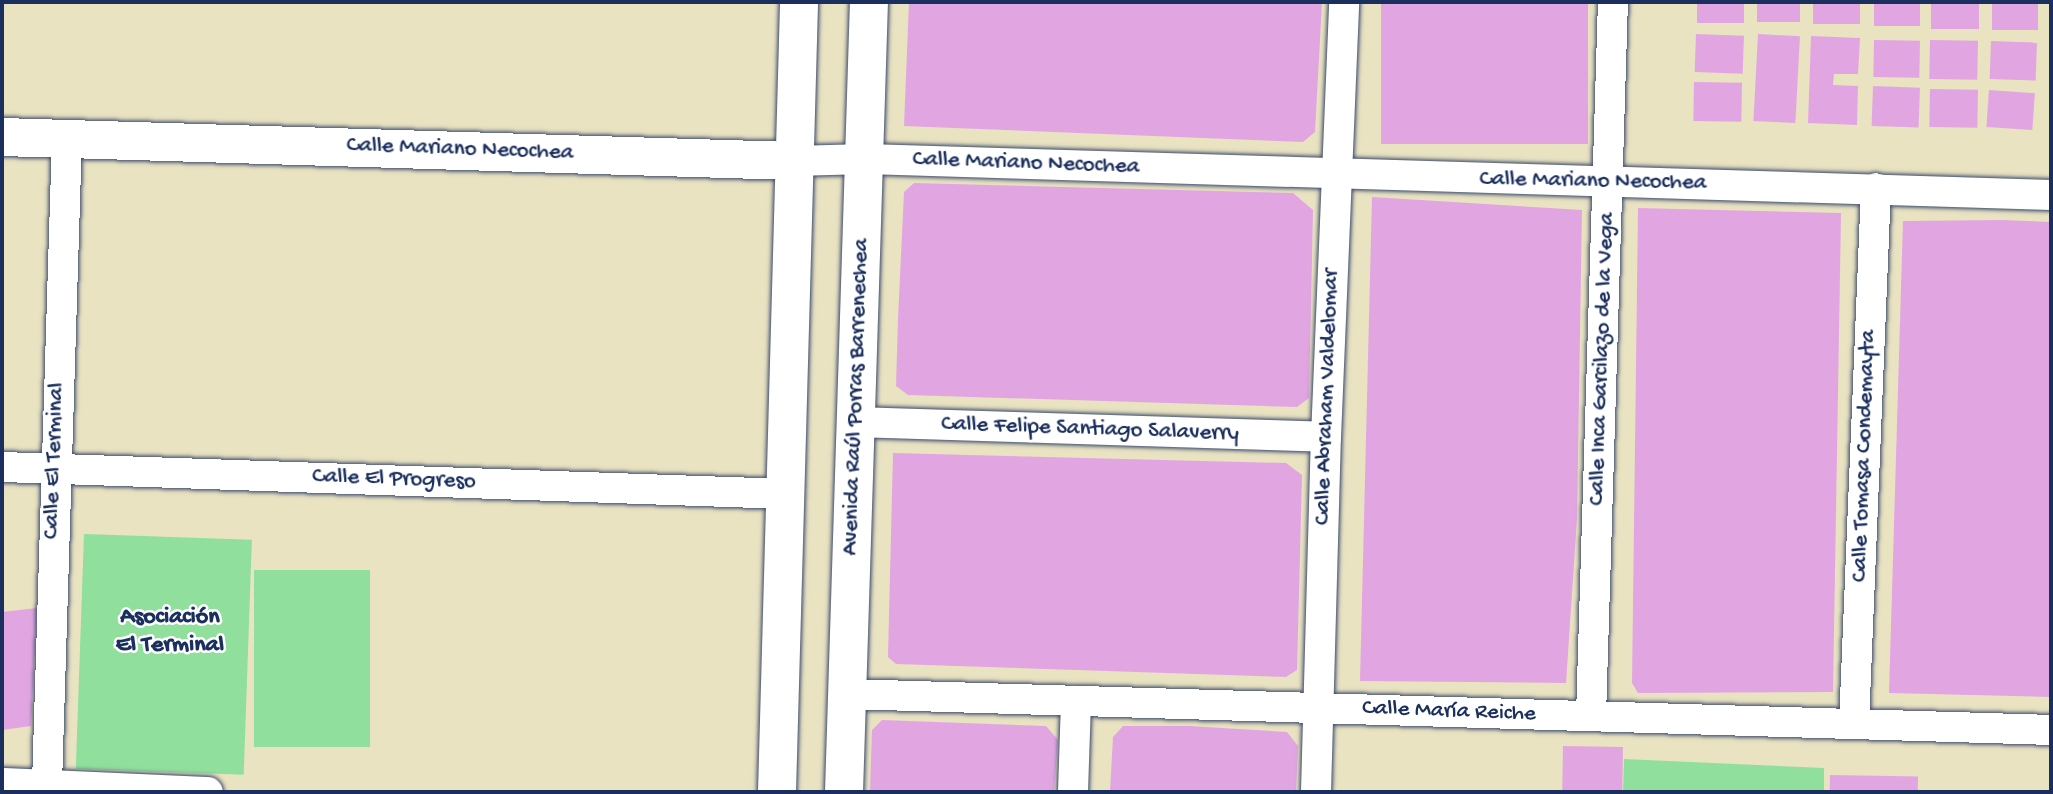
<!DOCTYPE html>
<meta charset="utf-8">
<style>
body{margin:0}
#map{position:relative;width:2053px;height:794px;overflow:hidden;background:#e9e3c2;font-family:"Gochi Hand",sans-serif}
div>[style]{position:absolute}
.green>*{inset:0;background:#91df9d;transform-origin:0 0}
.building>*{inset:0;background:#e1a6e1;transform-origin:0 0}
.roads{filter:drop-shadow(0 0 2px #3a4a6d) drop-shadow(0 0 2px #3a4a6d)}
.street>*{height:30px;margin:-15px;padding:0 15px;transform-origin:15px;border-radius:15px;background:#fff}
.secondary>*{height:38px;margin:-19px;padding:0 19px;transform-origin:19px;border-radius:19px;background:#fff}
span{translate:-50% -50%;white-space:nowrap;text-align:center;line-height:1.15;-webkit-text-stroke:5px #fff;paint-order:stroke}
.street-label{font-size:23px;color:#1b2f5e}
.neighbourhood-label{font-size:24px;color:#1b2f5e;font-weight:700}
.frame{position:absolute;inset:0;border:4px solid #1b2f5e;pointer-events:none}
</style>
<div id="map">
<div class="green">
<div style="left:84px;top:534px;width:168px;height:235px;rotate:2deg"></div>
<div style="left:254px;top:570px;width:116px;height:177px"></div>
<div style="clip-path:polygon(1624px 759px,1824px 768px,1824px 792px,1623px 792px)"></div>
</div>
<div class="building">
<div style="clip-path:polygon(909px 2px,1322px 2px,1315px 132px,1303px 142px,904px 126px)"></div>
<div style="left:1381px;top:2px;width:207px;height:142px"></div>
<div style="left:1697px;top:2px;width:47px;height:21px"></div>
<div style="left:1757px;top:2px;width:43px;height:20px"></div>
<div style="left:1813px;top:2px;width:47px;height:22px"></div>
<div style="left:1874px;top:2px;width:46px;height:24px"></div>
<div style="left:1931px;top:2px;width:48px;height:27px"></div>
<div style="left:1992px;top:2px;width:46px;height:28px"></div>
<div style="left:1696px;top:34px;width:48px;height:38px;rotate:2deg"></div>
<div style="left:1758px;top:34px;width:42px;height:87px;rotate:3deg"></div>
<div style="clip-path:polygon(1811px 36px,1860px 38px,1858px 74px,1834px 74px,1833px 85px,1858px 86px,1857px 125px,1808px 123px)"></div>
<div style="left:1874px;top:40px;width:46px;height:37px;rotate:1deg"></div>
<div style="left:1930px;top:40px;width:48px;height:39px;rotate:1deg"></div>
<div style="left:1991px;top:41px;width:46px;height:38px;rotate:2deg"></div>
<div style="left:1694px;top:82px;width:48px;height:39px;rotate:1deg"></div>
<div style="left:1873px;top:86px;width:47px;height:40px;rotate:2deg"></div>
<div style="left:1930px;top:89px;width:48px;height:38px;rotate:1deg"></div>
<div style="left:1989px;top:90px;width:46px;height:37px;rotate:4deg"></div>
<div style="clip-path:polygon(914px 183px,1293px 193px,1313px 210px,1309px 398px,1297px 407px,908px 395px,896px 386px,898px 319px,904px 192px)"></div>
<div style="clip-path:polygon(1372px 197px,1582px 210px,1577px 518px,1566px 683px,1360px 681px)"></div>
<div style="clip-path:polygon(1638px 208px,1841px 213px,1833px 692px,1638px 693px,1632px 683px)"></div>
<div style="clip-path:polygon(2002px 220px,2051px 222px,2051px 697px,1889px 693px,1903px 221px)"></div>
<div style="clip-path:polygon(893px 453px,1286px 463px,1302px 475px,1297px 670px,1286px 677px,896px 664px,888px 657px)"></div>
<div style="clip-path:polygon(37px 608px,31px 726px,2px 730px,2px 612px)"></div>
<div style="clip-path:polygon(882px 720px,1046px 726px,1058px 740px,1054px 792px,870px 792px,872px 730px)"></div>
<div style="clip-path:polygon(1123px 726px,1189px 726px,1287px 732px,1298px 746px,1296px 792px,1110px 792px,1113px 737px)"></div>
<div style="left:1563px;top:746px;width:60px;height:46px;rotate:1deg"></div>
<div style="left:1830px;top:775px;width:88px;height:17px;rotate:1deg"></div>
</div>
<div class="roads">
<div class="street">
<div style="left:794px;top:161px;width:72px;rotate:-1.6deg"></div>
<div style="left:866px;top:159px;width:1186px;rotate:1.74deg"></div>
<div style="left:854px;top:422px;width:472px;rotate:1.8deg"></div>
<div style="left:2px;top:467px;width:784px;rotate:1.97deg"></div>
<div style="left:847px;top:694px;width:1205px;rotate:1.71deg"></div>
<div style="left:1591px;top:716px;width:714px;rotate:-88.24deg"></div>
<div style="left:1854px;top:724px;width:536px;rotate:-87.65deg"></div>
<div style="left:2px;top:783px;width:206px;rotate:2.5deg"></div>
<div style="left:47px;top:784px;width:646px;rotate:-88.23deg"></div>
<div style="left:1073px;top:792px;width:91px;rotate:-88.1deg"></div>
<div style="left:1316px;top:792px;width:355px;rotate:-88.4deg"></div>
<div style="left:1326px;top:437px;width:435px;rotate:-87.6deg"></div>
</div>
<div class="secondary">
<div style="left:2px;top:137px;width:792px;rotate:1.74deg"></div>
<div style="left:777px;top:792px;width:790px;rotate:-88.4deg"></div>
<div style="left:844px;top:792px;width:790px;rotate:-88.19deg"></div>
</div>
</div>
<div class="street-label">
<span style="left:460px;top:150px;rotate:2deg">Calle Mariano Necochea</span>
<span style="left:1026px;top:164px;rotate:2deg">Calle Mariano Necochea</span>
<span style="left:1593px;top:182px;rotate:1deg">Calle Mariano Necochea</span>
<span style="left:1603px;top:359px;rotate:-88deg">Calle Inca Garcilazo de la Vega</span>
<span style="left:857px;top:397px;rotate:-88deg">Avenida Raúl Porras Barrenechea</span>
<span style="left:1328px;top:397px;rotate:-88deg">Calle Abraham Valdelomar</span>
<span style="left:1090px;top:430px;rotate:2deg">Calle Felipe Santiago Salaverry</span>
<span style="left:1865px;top:456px;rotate:-88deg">Calle Tomasa Condemayta</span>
<span style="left:55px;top:461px;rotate:-88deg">Calle El Terminal</span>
<span style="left:394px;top:480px;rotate:2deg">Calle El Progreso</span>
<span style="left:1449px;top:712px;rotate:2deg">Calle María Reiche</span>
</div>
<div class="neighbourhood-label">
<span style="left:170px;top:632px">Asociación<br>El Terminal</span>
</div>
<div class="frame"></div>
</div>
